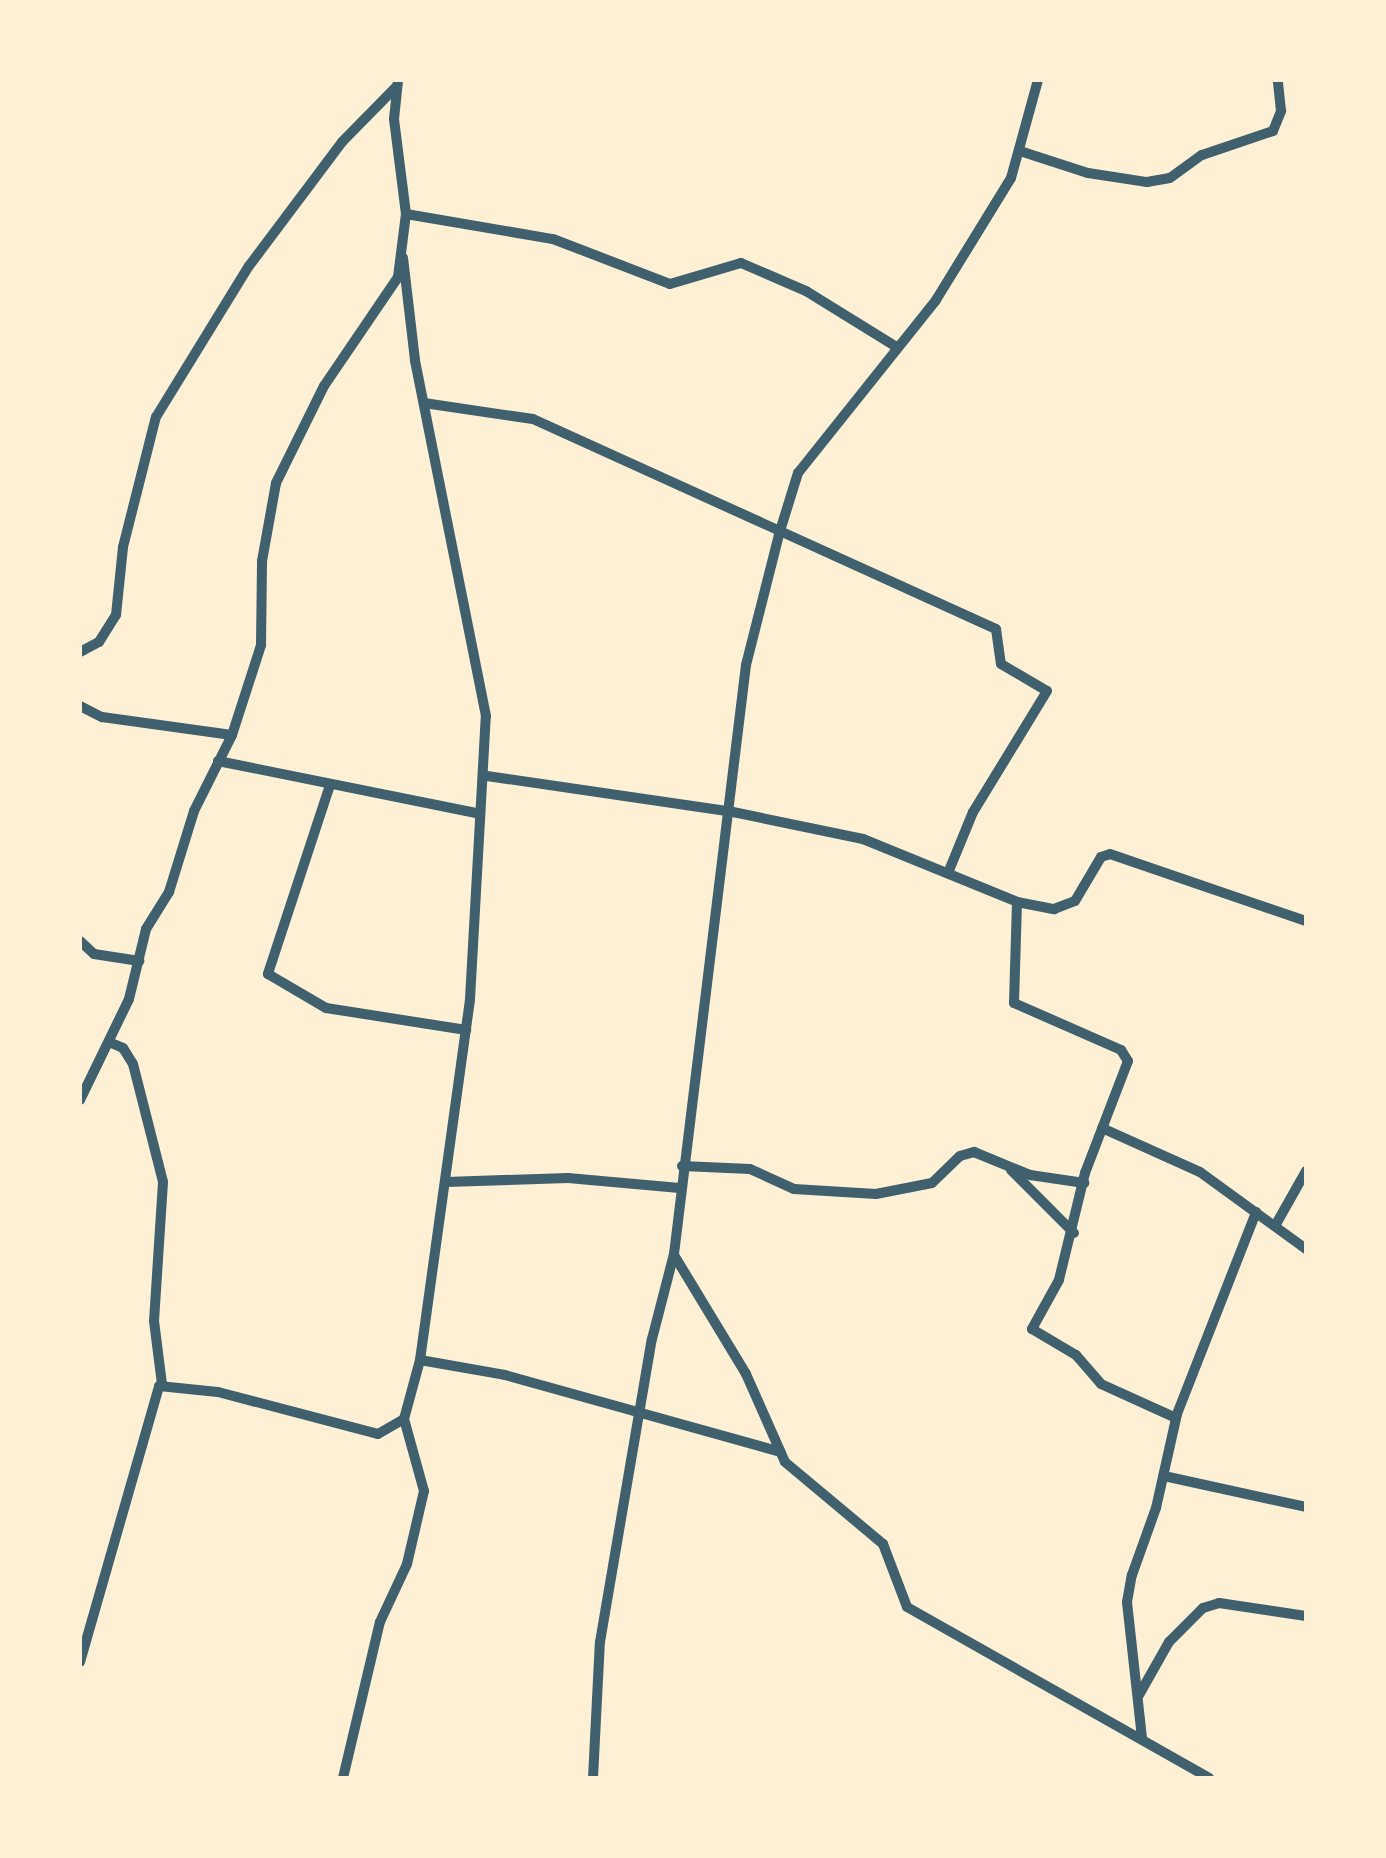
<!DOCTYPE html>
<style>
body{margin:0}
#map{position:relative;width:1386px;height:1858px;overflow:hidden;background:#fdf0d5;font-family:"Exo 2",sans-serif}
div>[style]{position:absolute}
.minor>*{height:10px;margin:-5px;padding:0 5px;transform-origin:5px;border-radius:5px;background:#3f606c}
span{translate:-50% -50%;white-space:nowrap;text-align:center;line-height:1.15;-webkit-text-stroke:10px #fdf0d5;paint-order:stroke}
.frame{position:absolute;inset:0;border:82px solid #fdf0d5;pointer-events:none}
</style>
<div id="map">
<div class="minor">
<div style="left:1023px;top:152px;width:68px;rotate:17.9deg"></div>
<div style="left:1088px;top:173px;width:60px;rotate:8.7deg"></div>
<div style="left:1147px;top:182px;width:23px;rotate:-10deg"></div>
<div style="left:1170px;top:178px;width:39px;rotate:-36deg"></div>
<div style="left:1202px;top:155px;width:75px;rotate:-18.7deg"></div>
<div style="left:1273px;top:131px;width:22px;rotate:-68deg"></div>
<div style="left:1281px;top:111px;width:31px;rotate:-96deg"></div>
<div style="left:406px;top:214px;width:149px;rotate:9.7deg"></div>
<div style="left:553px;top:239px;width:125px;rotate:21deg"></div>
<div style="left:670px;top:284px;width:74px;rotate:-16.5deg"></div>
<div style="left:741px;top:263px;width:71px;rotate:23.3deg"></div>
<div style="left:806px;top:291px;width:105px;rotate:31.7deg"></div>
<div style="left:424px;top:403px;width:110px;rotate:8.4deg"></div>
<div style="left:533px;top:419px;width:508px;rotate:24.4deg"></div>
<div style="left:996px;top:629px;width:35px;rotate:82deg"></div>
<div style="left:1001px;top:664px;width:53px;rotate:30.4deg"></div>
<div style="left:1047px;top:691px;width:142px;rotate:121.4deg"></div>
<div style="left:973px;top:812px;width:66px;rotate:112.3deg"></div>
<div style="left:80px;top:652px;width:21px;rotate:-28deg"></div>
<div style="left:99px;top:642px;width:32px;rotate:-58deg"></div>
<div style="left:116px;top:615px;width:68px;rotate:-84.1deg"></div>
<div style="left:123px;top:547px;width:134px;rotate:-75.8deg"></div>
<div style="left:156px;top:417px;width:177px;rotate:-58.4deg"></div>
<div style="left:249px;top:266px;width:155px;rotate:-53.1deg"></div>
<div style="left:342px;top:142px;width:77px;rotate:-45.5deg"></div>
<div style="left:80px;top:706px;width:25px;rotate:27deg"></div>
<div style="left:102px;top:717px;width:131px;rotate:7.9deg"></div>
<div style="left:218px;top:761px;width:267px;rotate:11.4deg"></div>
<div style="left:487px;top:776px;width:244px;rotate:8.3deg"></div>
<div style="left:728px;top:811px;width:138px;rotate:11.7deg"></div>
<div style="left:863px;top:839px;width:166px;rotate:22.2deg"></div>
<div style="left:1017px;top:902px;width:38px;rotate:11deg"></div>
<div style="left:1054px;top:909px;width:22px;rotate:-21deg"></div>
<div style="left:1075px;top:901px;width:51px;rotate:-59.4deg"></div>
<div style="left:1101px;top:857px;width:9px;rotate:-18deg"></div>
<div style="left:1110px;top:854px;width:207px;rotate:18.9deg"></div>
<div style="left:330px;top:785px;width:199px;rotate:108.2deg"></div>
<div style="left:268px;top:974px;width:67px;rotate:30.4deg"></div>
<div style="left:326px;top:1008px;width:142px;rotate:8.9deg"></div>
<div style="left:1017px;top:902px;width:101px;rotate:91.7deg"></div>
<div style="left:1014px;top:1003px;width:117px;rotate:23.7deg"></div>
<div style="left:1121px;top:1050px;width:13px;rotate:58deg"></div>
<div style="left:1128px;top:1061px;width:120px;rotate:111deg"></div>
<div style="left:1085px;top:1173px;width:110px;rotate:103.7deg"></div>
<div style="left:1059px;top:1280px;width:56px;rotate:118.9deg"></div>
<div style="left:1032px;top:1329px;width:51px;rotate:30.6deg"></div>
<div style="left:1076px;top:1355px;width:38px;rotate:49deg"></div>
<div style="left:1101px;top:1384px;width:82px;rotate:24.4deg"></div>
<div style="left:80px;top:941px;width:19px;rotate:43deg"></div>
<div style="left:94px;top:954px;width:46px;rotate:8.8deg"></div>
<div style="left:109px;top:1042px;width:15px;rotate:23deg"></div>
<div style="left:123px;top:1048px;width:19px;rotate:58deg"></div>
<div style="left:133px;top:1064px;width:122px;rotate:75.7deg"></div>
<div style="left:163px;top:1182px;width:139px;rotate:93.7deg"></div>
<div style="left:154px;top:1321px;width:64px;rotate:82.8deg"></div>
<div style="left:80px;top:1100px;width:112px;rotate:-64.1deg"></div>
<div style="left:129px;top:999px;width:72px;rotate:-76.3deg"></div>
<div style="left:146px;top:929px;width:44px;rotate:-58.1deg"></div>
<div style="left:169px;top:892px;width:85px;rotate:-72.8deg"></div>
<div style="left:194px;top:811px;width:85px;rotate:-63.4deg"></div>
<div style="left:232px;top:735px;width:95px;rotate:-72.1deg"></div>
<div style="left:261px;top:645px;width:84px;rotate:-89.3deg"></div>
<div style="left:262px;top:561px;width:79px;rotate:-79.8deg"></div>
<div style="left:276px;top:483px;width:108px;rotate:-63.7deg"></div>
<div style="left:324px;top:386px;width:132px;rotate:-55.8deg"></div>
<div style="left:398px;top:277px;width:64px;rotate:-82.8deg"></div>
<div style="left:406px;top:214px;width:96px;rotate:-97.2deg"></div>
<div style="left:394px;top:119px;width:39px;rotate:-84deg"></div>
<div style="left:1102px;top:1128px;width:107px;rotate:24.2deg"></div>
<div style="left:1200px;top:1172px;width:131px;rotate:36deg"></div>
<div style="left:682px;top:1166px;width:68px;rotate:2.5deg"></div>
<div style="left:750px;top:1169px;width:48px;rotate:24.4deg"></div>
<div style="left:794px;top:1189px;width:82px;rotate:3.5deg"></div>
<div style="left:876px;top:1194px;width:57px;rotate:-11.1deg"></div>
<div style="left:932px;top:1183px;width:39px;rotate:-44deg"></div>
<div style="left:960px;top:1156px;width:15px;rotate:-16deg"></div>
<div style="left:974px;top:1152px;width:61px;rotate:22.3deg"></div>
<div style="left:1030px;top:1175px;width:55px;rotate:8.4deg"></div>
<div style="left:1011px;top:1170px;width:89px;rotate:45deg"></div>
<div style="left:446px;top:1182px;width:122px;rotate:-1.9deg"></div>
<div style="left:568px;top:1178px;width:112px;rotate:5.1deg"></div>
<div style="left:1275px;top:1226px;width:63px;rotate:-60.6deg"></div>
<div style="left:674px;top:1255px;width:139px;rotate:58.8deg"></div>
<div style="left:746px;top:1374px;width:96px;rotate:66.1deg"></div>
<div style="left:785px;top:1462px;width:128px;rotate:39.9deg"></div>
<div style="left:883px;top:1544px;width:67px;rotate:69.1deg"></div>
<div style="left:907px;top:1607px;width:347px;rotate:29.5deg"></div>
<div style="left:420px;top:1360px;width:86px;rotate:10deg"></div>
<div style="left:505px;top:1375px;width:286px;rotate:15.6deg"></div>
<div style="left:1164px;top:1476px;width:145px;rotate:12.3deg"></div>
<div style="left:80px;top:1662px;width:287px;rotate:-74deg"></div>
<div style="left:159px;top:1386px;width:59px;rotate:5.8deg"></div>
<div style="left:218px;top:1392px;width:165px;rotate:14.7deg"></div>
<div style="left:378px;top:1434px;width:30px;rotate:-30deg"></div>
<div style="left:404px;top:1419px;width:61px;rotate:-74.8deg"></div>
<div style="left:420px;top:1360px;width:364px;rotate:-82.1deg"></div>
<div style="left:470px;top:999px;width:283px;rotate:-86.8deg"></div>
<div style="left:486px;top:716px;width:363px;rotate:-101.3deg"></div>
<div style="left:415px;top:360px;width:103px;rotate:-96.7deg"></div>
<div style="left:1139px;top:1695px;width:61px;rotate:-60.5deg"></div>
<div style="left:1169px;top:1642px;width:48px;rotate:-45deg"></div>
<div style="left:1203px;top:1608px;width:17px;rotate:-17deg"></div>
<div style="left:1219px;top:1603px;width:88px;rotate:8.5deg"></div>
<div style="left:1142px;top:1738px;width:137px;rotate:-96.3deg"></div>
<div style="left:1127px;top:1602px;width:27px;rotate:-80deg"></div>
<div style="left:1132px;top:1575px;width:71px;rotate:-70.3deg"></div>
<div style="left:1156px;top:1508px;width:96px;rotate:-77.4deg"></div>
<div style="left:1177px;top:1414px;width:217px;rotate:-68.6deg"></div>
<div style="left:343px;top:1778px;width:160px;rotate:-76.7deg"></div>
<div style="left:380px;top:1622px;width:64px;rotate:-65deg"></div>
<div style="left:407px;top:1564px;width:75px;rotate:-76.9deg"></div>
<div style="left:424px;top:1491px;width:75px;rotate:-105.5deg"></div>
<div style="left:593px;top:1778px;width:136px;rotate:-87.1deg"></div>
<div style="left:600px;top:1642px;width:307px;rotate:-80.3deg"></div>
<div style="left:652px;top:1339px;width:88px;rotate:-75.5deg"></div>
<div style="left:674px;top:1254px;width:593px;rotate:-83.03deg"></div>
<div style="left:746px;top:665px;width:138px;rotate:-75.8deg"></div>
<div style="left:780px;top:531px;width:61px;rotate:-72.8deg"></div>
<div style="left:798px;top:473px;width:221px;rotate:-51.4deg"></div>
<div style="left:936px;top:300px;width:143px;rotate:-58.4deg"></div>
<div style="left:1011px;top:178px;width:102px;rotate:-74.6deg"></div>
</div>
<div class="frame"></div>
</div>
